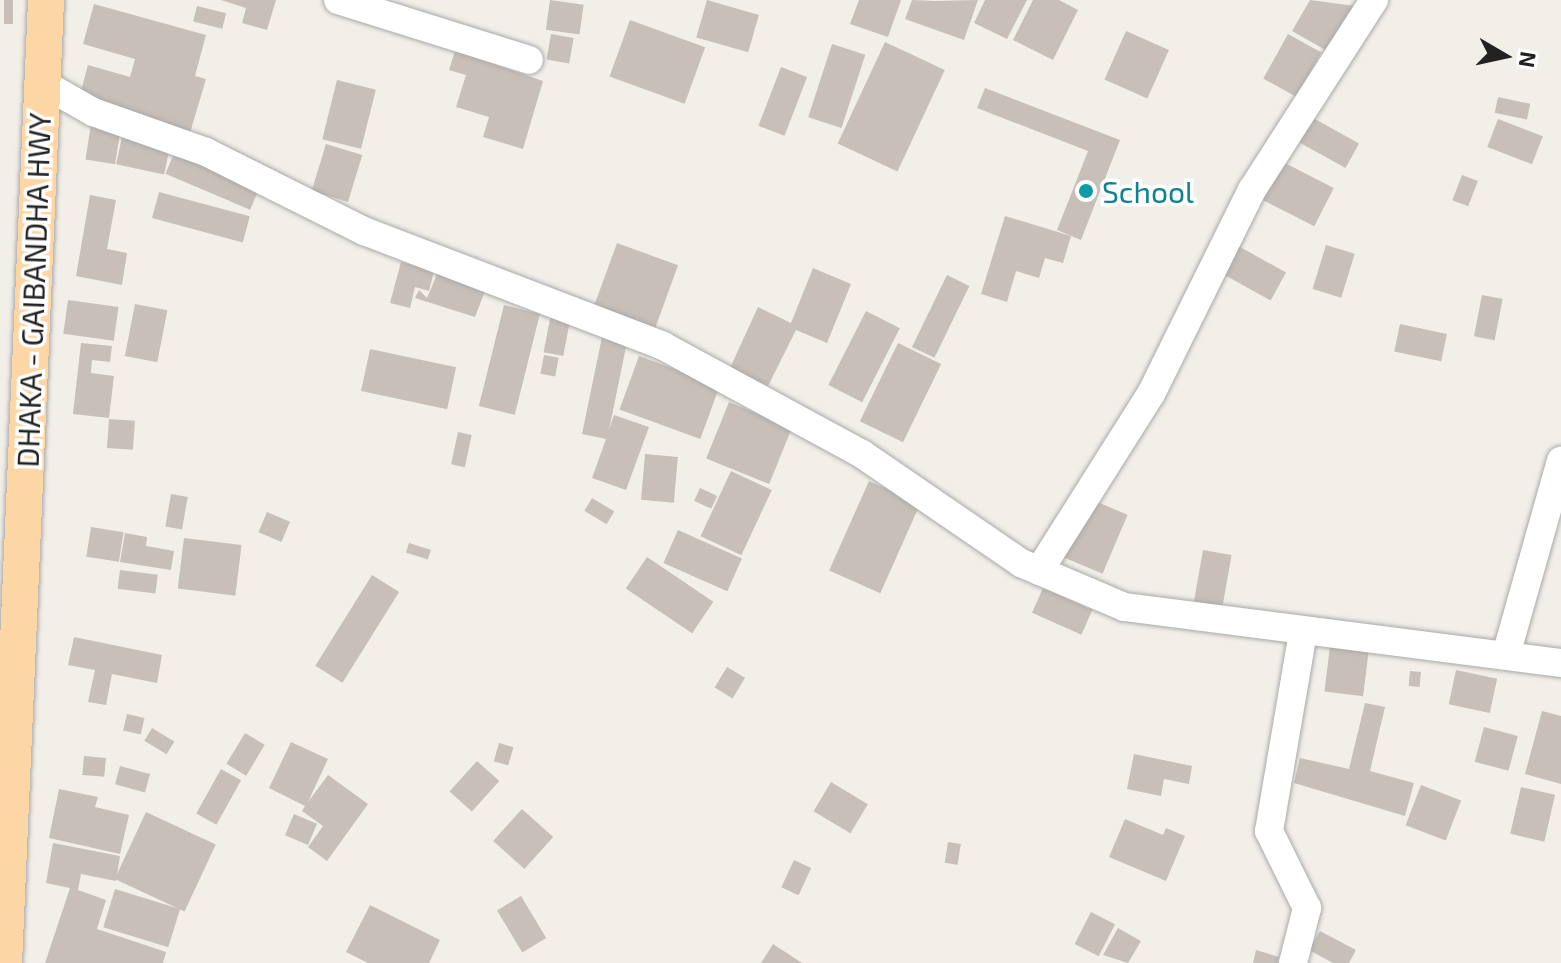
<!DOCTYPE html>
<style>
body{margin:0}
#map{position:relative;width:1561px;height:963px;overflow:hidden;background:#f2efe9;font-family:"Exo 2",sans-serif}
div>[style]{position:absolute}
.building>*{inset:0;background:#c7bfb8;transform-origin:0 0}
.roads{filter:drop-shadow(0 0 2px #a9a9a9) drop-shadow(0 0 2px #a9a9a9)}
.minor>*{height:28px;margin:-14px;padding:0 14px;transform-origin:14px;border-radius:14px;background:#fff}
.major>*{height:36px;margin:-18px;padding:0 18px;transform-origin:18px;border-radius:18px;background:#fcd6a4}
.dots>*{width:22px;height:22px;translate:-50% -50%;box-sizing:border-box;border:4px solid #fff;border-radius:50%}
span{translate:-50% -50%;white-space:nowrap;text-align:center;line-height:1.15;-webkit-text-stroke:7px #fff;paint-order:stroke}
.culture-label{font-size:30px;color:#0d838f}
.left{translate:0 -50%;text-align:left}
.street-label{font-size:30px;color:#222}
.north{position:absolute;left:1465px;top:16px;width:80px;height:80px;-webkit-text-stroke:6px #fff;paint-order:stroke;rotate:99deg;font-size:22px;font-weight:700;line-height:32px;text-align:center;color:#222}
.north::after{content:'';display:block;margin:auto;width:28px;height:36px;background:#222;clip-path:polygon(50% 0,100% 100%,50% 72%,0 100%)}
</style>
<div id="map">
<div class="building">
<div style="left:4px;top:0;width:9px;height:24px"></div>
<div style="clip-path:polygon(221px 0,276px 0,267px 30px,242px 23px,246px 8px)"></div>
<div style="left:550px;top:0;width:34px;height:30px;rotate:8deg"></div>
<div style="left:707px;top:0;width:54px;height:39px;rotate:16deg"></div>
<div style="clip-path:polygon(859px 0,901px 0,888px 37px,850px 24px)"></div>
<div style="clip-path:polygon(912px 0,935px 1px,978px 0,964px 40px,905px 19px)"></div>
<div style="clip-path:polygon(985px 0,1027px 0,1007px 39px,974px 23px)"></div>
<div style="clip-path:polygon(1033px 0,1059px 0,1078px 10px,1053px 60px,1013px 40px)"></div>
<div style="clip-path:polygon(1310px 0,1355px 6px,1329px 52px,1292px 31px)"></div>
<div style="clip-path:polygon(94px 4px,206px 35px,195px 76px,206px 79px,190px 133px,78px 102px,88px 65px,130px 77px,135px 59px,83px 44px)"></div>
<div style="left:197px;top:6px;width:30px;height:16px;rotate:14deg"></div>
<div style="left:630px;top:20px;width:80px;height:60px;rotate:20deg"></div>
<div style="left:1126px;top:31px;width:47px;height:53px;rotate:24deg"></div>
<div style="left:551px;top:34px;width:23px;height:26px;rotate:10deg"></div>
<div style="left:1288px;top:34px;width:38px;height:51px;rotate:29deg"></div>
<div style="left:885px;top:42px;width:66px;height:112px;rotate:25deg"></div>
<div style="left:832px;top:44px;width:35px;height:77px;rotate:18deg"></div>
<div style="clip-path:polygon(455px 51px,543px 81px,523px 149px,483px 137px,489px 117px,456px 107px,466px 75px,449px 70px)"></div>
<div style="left:781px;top:67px;width:28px;height:63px;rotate:21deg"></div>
<div style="left:337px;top:80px;width:40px;height:61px;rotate:14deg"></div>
<div style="clip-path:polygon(985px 88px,1120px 140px,1081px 240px,1057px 230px,1088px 151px,977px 108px)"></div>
<div style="left:1498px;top:97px;width:33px;height:16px;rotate:12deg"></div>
<div style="left:1304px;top:113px;width:63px;height:28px;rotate:29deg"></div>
<div style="left:92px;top:118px;width:30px;height:42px;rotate:9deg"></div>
<div style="left:1498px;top:119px;width:48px;height:30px;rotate:21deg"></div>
<div style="left:123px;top:132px;width:49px;height:33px;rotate:12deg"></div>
<div style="left:326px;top:144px;width:38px;height:49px;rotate:17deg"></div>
<div style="left:176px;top:149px;width:92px;height:27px;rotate:23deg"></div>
<div style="left:1275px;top:158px;width:66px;height:43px;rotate:27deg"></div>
<div style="left:1462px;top:175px;width:17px;height:27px;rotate:21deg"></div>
<div style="left:159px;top:192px;width:94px;height:27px;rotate:15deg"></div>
<div style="clip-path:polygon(90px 195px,116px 200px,107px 249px,127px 253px,122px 285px,76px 276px)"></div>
<div style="clip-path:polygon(1005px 216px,1071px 236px,1063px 263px,1045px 258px,1039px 278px,1016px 271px,1007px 302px,981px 294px)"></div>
<div style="left:1231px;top:242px;width:63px;height:32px;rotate:29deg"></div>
<div style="left:617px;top:243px;width:65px;height:69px;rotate:20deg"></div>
<div style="left:1326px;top:245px;width:30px;height:46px;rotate:17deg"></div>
<div style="clip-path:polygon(401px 262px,434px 271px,429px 291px,415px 287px,410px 308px,390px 303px)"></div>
<div style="clip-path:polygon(813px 268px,851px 284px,827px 343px,796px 330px,768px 386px,730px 368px,758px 307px,791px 323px)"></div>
<div style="clip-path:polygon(438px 272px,485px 291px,475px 317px,415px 298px,419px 290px,427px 298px)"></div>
<div style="left:947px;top:275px;width:25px;height:80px;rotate:26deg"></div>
<div style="left:1482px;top:295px;width:21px;height:42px;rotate:11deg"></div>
<div style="left:68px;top:300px;width:51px;height:34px;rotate:8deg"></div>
<div style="left:135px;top:304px;width:33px;height:53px;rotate:11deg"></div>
<div style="left:504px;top:305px;width:37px;height:104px;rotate:14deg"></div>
<div style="left:866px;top:311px;width:38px;height:83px;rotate:27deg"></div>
<div style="left:551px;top:314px;width:20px;height:39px;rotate:11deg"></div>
<div style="left:1400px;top:324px;width:48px;height:28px;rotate:12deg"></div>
<div style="clip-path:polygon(602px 337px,627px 342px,609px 430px,614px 415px,649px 427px,626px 490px,592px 478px,606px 439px,582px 434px)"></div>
<div style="clip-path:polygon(81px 343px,112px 346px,110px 362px,92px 360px,91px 373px,114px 376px,109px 418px,73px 414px)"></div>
<div style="left:898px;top:343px;width:48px;height:87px;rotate:26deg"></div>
<div style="left:370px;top:349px;width:88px;height:43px;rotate:12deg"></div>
<div style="left:544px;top:355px;width:15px;height:19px;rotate:11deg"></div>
<div style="left:639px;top:356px;width:86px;height:57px;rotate:20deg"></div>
<div style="left:729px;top:402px;width:68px;height:61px;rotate:22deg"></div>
<div style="left:109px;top:419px;width:26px;height:29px;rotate:4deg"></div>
<div style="left:458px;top:432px;width:14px;height:33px;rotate:12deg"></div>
<div style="left:645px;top:454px;width:33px;height:46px;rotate:5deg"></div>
<div style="left:731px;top:471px;width:45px;height:72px;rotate:25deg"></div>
<div style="left:869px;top:481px;width:56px;height:98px;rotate:24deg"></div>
<div style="left:700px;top:488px;width:19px;height:14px;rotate:25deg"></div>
<div style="left:171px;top:494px;width:17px;height:33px;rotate:10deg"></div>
<div style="left:592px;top:498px;width:26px;height:15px;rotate:31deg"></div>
<div style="left:1088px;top:498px;width:43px;height:64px;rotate:23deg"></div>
<div style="left:267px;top:512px;width:25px;height:22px;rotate:23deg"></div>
<div style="left:91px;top:527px;width:33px;height:30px;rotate:9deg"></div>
<div style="left:678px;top:530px;width:70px;height:36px;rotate:24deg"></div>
<div style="clip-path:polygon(125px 533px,147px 537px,146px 546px,174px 551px,171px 570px,120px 562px)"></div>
<div style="left:184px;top:538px;width:58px;height:51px;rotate:7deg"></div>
<div style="left:409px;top:543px;width:23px;height:10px;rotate:18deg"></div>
<div style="left:1203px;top:550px;width:29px;height:52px;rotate:10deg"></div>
<div style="left:647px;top:557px;width:80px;height:38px;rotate:34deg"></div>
<div style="left:120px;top:570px;width:38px;height:19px;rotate:7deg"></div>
<div style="left:372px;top:575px;width:32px;height:107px;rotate:32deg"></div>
<div style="left:1043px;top:588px;width:54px;height:27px;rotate:24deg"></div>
<div style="clip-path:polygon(74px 637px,162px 655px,157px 683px,112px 674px,106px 705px,88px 702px,95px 670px,68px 665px)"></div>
<div style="left:1331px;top:638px;width:39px;height:54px;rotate:7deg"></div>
<div style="left:727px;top:667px;width:21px;height:24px;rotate:31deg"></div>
<div style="left:1456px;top:670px;width:42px;height:35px;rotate:12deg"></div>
<div style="left:1410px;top:671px;width:11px;height:15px;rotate:5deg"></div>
<div style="clip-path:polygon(1365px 703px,1385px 707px,1370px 771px,1414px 783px,1405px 816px,1294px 783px,1300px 758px,1349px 769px)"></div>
<div style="clip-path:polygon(1542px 711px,1561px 716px,1561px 784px,1525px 774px)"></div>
<div style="left:127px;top:714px;width:18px;height:17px;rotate:13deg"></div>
<div style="left:1484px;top:727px;width:35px;height:36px;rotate:15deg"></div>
<div style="left:152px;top:728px;width:26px;height:15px;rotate:31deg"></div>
<div style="left:245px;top:733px;width:23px;height:36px;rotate:31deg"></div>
<div style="clip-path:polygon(291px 742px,328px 759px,308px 802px,328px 775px,368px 804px,327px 861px,308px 847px,323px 826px,302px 811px,305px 806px,269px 788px)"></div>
<div style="left:499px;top:743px;width:15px;height:19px;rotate:16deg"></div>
<div style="clip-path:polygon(1134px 754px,1192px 766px,1189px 784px,1164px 779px,1161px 796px,1127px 789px)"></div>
<div style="left:84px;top:756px;width:22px;height:19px;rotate:5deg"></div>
<div style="left:477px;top:761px;width:30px;height:41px;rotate:42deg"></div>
<div style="left:120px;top:766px;width:31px;height:19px;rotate:15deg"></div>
<div style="left:221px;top:769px;width:23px;height:51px;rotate:29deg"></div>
<div style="left:831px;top:782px;width:43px;height:34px;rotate:31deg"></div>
<div style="left:1421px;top:785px;width:43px;height:43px;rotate:21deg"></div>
<div style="left:1521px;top:787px;width:35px;height:48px;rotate:13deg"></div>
<div style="clip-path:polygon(59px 789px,98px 797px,95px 807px,129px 815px,120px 854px,49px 838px)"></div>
<div style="left:522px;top:809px;width:42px;height:43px;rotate:42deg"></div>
<div style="left:146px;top:812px;width:77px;height:74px;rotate:25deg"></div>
<div style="left:294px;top:814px;width:25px;height:23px;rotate:23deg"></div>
<div style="clip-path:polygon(1125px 819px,1163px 835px,1166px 828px,1185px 836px,1166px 881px,1109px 857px)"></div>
<div style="left:948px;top:842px;width:13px;height:21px;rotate:9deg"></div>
<div style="clip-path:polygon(53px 843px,120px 856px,116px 881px,81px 874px,78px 890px,106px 900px,97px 929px,166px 952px,163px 963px,45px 963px,70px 888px,46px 883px)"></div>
<div style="left:794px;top:860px;width:19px;height:30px;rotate:25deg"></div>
<div style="left:115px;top:889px;width:68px;height:40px;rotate:17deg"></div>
<div style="left:521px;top:896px;width:49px;height:28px;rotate:59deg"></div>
<div style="clip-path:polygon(370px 905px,440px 940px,429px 963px,368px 963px,346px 952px)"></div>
<div style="left:1091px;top:912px;width:27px;height:36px;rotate:27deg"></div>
<div style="clip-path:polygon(1118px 928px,1141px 941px,1128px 963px,1103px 955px)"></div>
<div style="clip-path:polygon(1320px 931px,1356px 950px,1349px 963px,1333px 963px,1309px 950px)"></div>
<div style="clip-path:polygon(773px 944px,802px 963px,761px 963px)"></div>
<div style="clip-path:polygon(1256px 950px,1279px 957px,1277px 963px,1253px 963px)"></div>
</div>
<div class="roads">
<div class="minor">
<div style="left:338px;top:0;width:200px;rotate:17.4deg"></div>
<div style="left:42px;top:83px;width:59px;rotate:29.6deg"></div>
<div style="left:93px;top:112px;width:120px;rotate:19.5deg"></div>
<div style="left:206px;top:152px;width:177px;rotate:26.6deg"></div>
<div style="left:364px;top:231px;width:320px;rotate:21deg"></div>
<div style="left:663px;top:346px;width:226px;rotate:28.5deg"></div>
<div style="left:862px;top:454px;width:193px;rotate:34.4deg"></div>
<div style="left:1021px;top:563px;width:112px;rotate:23.1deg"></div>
<div style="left:1124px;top:607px;width:441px;rotate:7.3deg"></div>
<div style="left:1039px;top:571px;width:209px;rotate:-57.7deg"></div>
<div style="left:1151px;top:394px;width:228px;rotate:-63.7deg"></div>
<div style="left:1252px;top:190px;width:226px;rotate:-57.3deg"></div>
<div style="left:1506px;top:655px;width:202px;rotate:-74.2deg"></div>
<div style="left:1293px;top:963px;width:57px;rotate:-75.7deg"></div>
<div style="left:1307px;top:908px;width:86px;rotate:-116.3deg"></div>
<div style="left:1269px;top:831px;width:202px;rotate:-80.3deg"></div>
</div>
<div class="major">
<div style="left:4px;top:963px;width:964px;rotate:-87.5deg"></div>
</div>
</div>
<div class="dots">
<div style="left:1086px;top:191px;background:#0f9aa8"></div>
</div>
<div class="culture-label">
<span class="left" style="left:1102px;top:191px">School</span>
</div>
<div class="street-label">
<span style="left:33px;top:290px;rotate:-88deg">DHAKA - GAIBANDHA HWY</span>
</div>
<div class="north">N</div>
</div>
